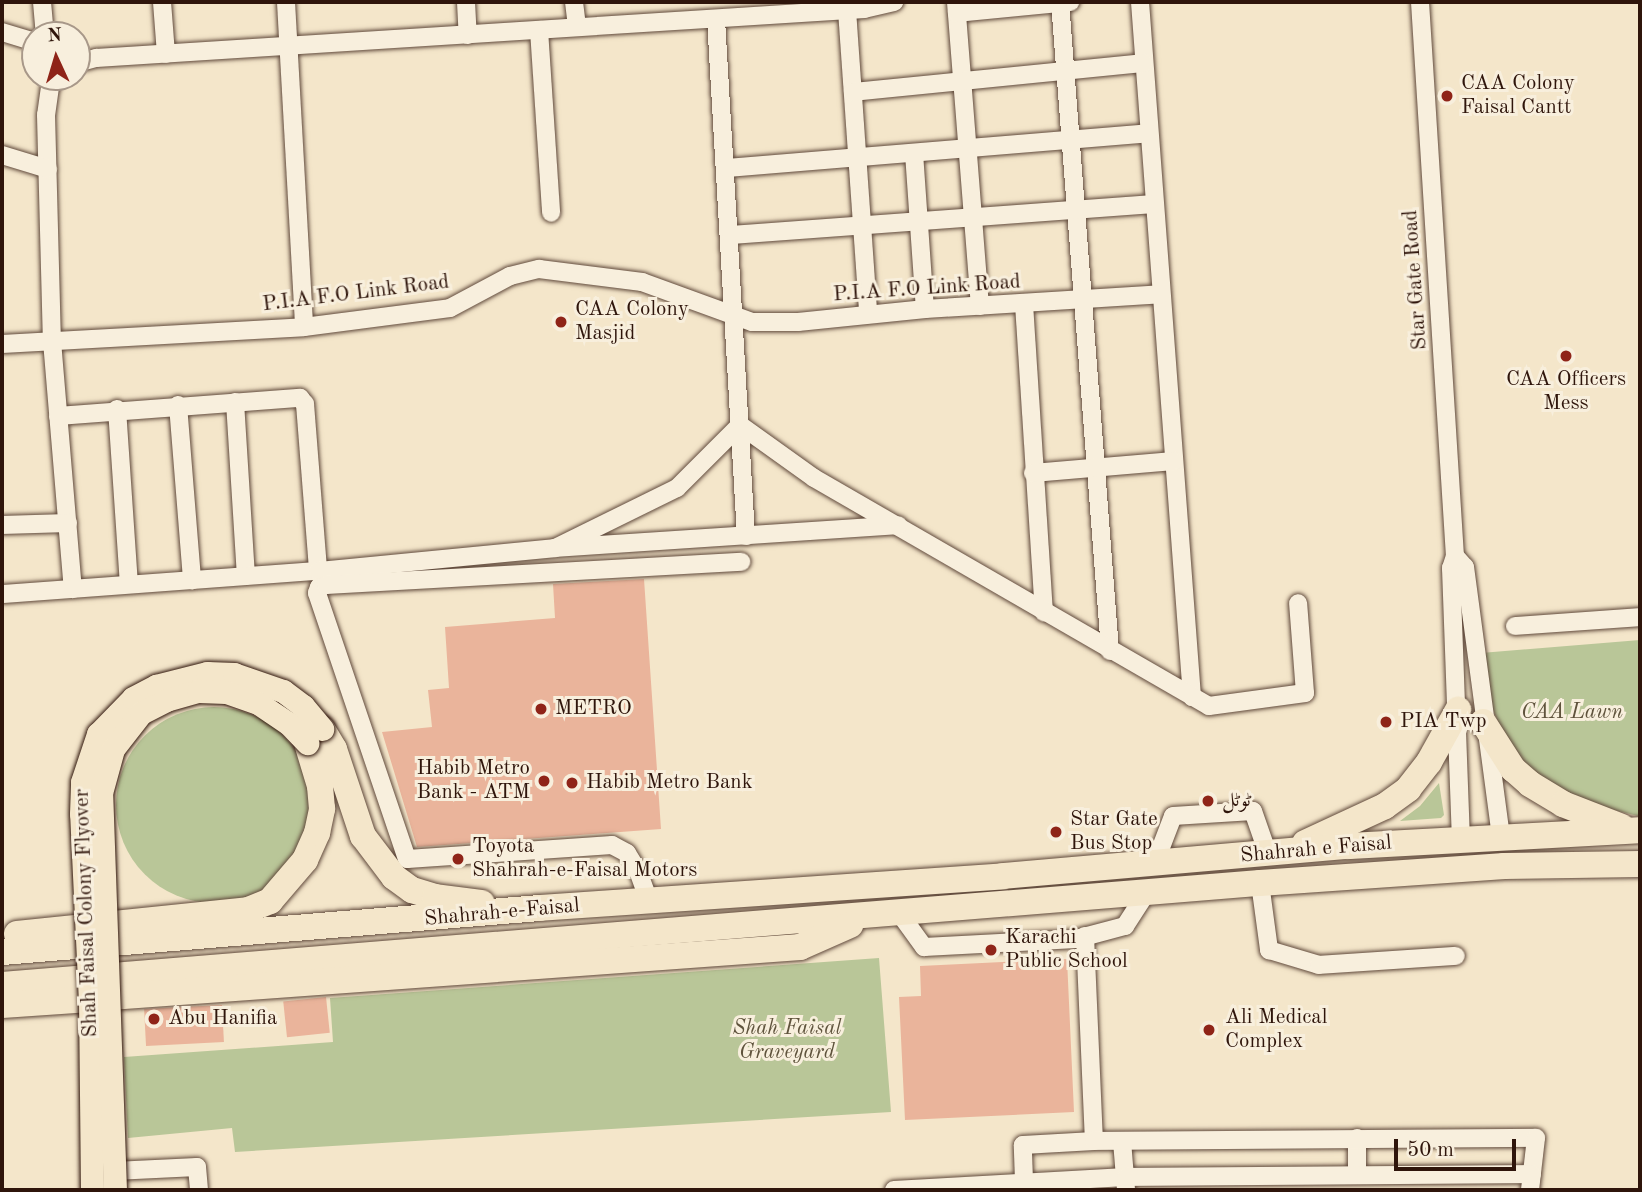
<!DOCTYPE html>
<meta charset="utf-8">
<style>
body{margin:0}
#map{position:relative;width:1642px;height:1192px;overflow:hidden;background:#f4e6ca;font-family:"Old Standard TT",Amiri,serif}
div>[style]{position:absolute}
.green>*{inset:0;background:#b9c698}
.round{border-radius:50%}
.building>*{inset:0;background:#eab49b;transform-origin:0 0}
.roads{filter:drop-shadow(0 0 2px #60493b) drop-shadow(0 0 2px #60493b)}
.minor>*{height:18px;margin:-9px;padding:0 9px;transform-origin:9px;border-radius:9px;background:#f8efdd}
.highway>*{height:26px;margin:-13px;padding:0 13px;transform-origin:13px;border-radius:13px;background:#f4e6ca}
.bridges{filter:drop-shadow(0 0 2px #2f150b) drop-shadow(0 0 2px #2f150b)}
.major-bridge>*{height:23px;margin:-11.5px;padding:0 11.5px;transform-origin:11.5px;border-radius:11.5px;background:#f4e6ca}
.dots>*{width:19px;height:19px;translate:-50% -50%;box-sizing:border-box;border:4px solid #f8efdd;border-radius:50%}
span{translate:-50% -50%;white-space:nowrap;text-align:center;line-height:1.15;-webkit-text-stroke:6px #f8efdd;paint-order:stroke}
.poi-label{font-size:21px;color:#2f150b}
.left{translate:0 -50%;text-align:left}
.right{translate:-100% -50%;text-align:right}
.street-label{font-size:21px;color:#2f150b}
.park-label{font-size:21px;color:#5f533c;font-style:italic}
.frame{position:absolute;inset:0;border:4px solid #2f150b;pointer-events:none}
.north{position:absolute;left:21px;top:21px;width:70px;height:70px;box-sizing:border-box;background:#f8efdd;border:2px solid #a89889;border-radius:50%;rotate:356deg;font-size:19px;font-weight:700;line-height:28px;text-align:center;color:#2f150b}
.north::after{content:'';display:block;margin:auto;width:24px;height:32px;background:#8f2418;clip-path:polygon(50% 0,100% 100%,50% 72%,0 100%)}
.scale{position:absolute;left:1394px;top:1139px;width:122px;height:32px;box-sizing:border-box;border:4px solid #2f150b;border-top:0;padding-left:9px;font-size:21px;line-height:24px;white-space:nowrap;color:#2f150b;-webkit-text-stroke:5px #f8efdd;paint-order:stroke}
</style>
<div id="map">
<div class="green">
<div style="clip-path:polygon(1640px 640px,1640px 816px,1638px 816px,1594px 805px,1533px 774px,1501px 729px,1489px 700px,1481px 653px)"></div>
<div class="round" style="left:116px;top:707px;width:196px;height:196px"></div>
<div style="clip-path:polygon(1439px 783px,1444px 815px,1441px 818px,1400px 821px,1420px 806px)"></div>
<div style="clip-path:polygon(879px 958px,891px 1112px,235px 1152px,232px 1128px,128px 1138px,124px 1057px,333px 1042px,330px 998px)"></div>
</div>
<div class="building">
<div style="clip-path:polygon(644px 579px,661px 829px,417px 847px,382px 732px,432px 727px,428px 690px,449px 688px,445px 627px,555px 618px,553px 584px)"></div>
<div style="clip-path:polygon(1067px 959px,1074px 1112px,905px 1120px,899px 997px,921px 996px,920px 966px)"></div>
<div style="left:326px;top:997px;width:36px;height:43px;rotate:84deg"></div>
<div style="left:222px;top:1005px;width:37px;height:78px;rotate:87deg"></div>
</div>
<div class="roads">
<div class="minor">
<div style="left:42px;top:2px;width:33px;rotate:85deg"></div>
<div style="left:162px;top:2px;width:52px;rotate:85.6deg"></div>
<div style="left:286px;top:2px;width:325px;rotate:86.8deg"></div>
<div style="left:466px;top:2px;width:33px;rotate:87deg"></div>
<div style="left:574px;top:2px;width:25px;rotate:83deg"></div>
<div style="left:956px;top:2px;width:305px;rotate:85.5deg"></div>
<div style="left:1060px;top:2px;width:651px;rotate:85.59deg"></div>
<div style="left:1140px;top:2px;width:697px;rotate:85.72deg"></div>
<div style="left:1420px;top:2px;width:555px;rotate:86.39deg"></div>
<div style="left:1455px;top:556px;width:13px;rotate:108deg"></div>
<div style="left:1451px;top:568px;width:271px;rotate:87.9deg"></div>
<div style="left:847px;top:10px;width:305px;rotate:86deg"></div>
<div style="left:957px;top:13px;width:114px;rotate:-5.6deg"></div>
<div style="left:716px;top:19px;width:518px;rotate:86.68deg"></div>
<div style="left:539px;top:30px;width:183px;rotate:86.2deg"></div>
<div style="left:2px;top:32px;width:34px;rotate:17deg"></div>
<div style="left:77px;top:63px;width:20px;rotate:-15deg"></div>
<div style="left:96px;top:58px;width:770px;rotate:-3.65deg"></div>
<div style="left:864px;top:9px;width:31px;rotate:-13deg"></div>
<div style="left:57px;top:77px;width:12px;rotate:125deg"></div>
<div style="left:50px;top:87px;width:28px;rotate:98deg"></div>
<div style="left:46px;top:115px;width:226px;rotate:88.5deg"></div>
<div style="left:52px;top:341px;width:249px;rotate:85.2deg"></div>
<div style="left:853px;top:92px;width:292px;rotate:-5.7deg"></div>
<div style="left:914px;top:153px;width:156px;rotate:86deg"></div>
<div style="left:2px;top:155px;width:48px;rotate:16.9deg"></div>
<div style="left:727px;top:168px;width:423px;rotate:-4.7deg"></div>
<div style="left:731px;top:235px;width:424px;rotate:-4.2deg"></div>
<div style="left:1024px;top:304px;width:309px;rotate:86.3deg"></div>
<div style="left:2px;top:344px;width:302px;rotate:-3.2deg"></div>
<div style="left:304px;top:327px;width:147px;rotate:-7.4deg"></div>
<div style="left:450px;top:308px;width:68px;rotate:-28.1deg"></div>
<div style="left:510px;top:276px;width:30px;rotate:-14deg"></div>
<div style="left:539px;top:269px;width:104px;rotate:7.2deg"></div>
<div style="left:642px;top:282px;width:117px;rotate:20deg"></div>
<div style="left:752px;top:322px;width:46px"></div>
<div style="left:798px;top:322px;width:128px;rotate:-5.8deg"></div>
<div style="left:925px;top:309px;width:236px;rotate:-3.6deg"></div>
<div style="left:235px;top:402px;width:174px;rotate:86.4deg"></div>
<div style="left:178px;top:405px;width:176px;rotate:85.4deg"></div>
<div style="left:117px;top:409px;width:175px;rotate:86.1deg"></div>
<div style="left:58px;top:416px;width:243px;rotate:-4.3deg"></div>
<div style="left:300px;top:398px;width:8px;rotate:50deg"></div>
<div style="left:305px;top:404px;width:168px;rotate:85.5deg"></div>
<div style="left:1033px;top:473px;width:141px;rotate:-4.9deg"></div>
<div style="left:2px;top:525px;width:66px;rotate:-1.7deg"></div>
<div style="left:555px;top:548px;width:136px;rotate:-26.2deg"></div>
<div style="left:677px;top:488px;width:89px;rotate:-45deg"></div>
<div style="left:740px;top:425px;width:91px;rotate:35.6deg"></div>
<div style="left:814px;top:478px;width:456px;rotate:30deg"></div>
<div style="left:1209px;top:706px;width:97px;rotate:-7.7deg"></div>
<div style="left:1305px;top:693px;width:90px;rotate:-94.4deg"></div>
<div style="left:1455px;top:556px;width:15px;rotate:48deg"></div>
<div style="left:1465px;top:567px;width:272px;rotate:82.4deg"></div>
<div style="left:2px;top:594px;width:317px;rotate:-4.2deg"></div>
<div style="left:318px;top:571px;width:238px;rotate:-5.5deg"></div>
<div style="left:555px;top:548px;width:344px;rotate:-3.8deg"></div>
<div style="left:1515px;top:626px;width:125px;rotate:-4.1deg"></div>
<div style="left:1155px;top:863px;width:50px;rotate:-69deg"></div>
<div style="left:1173px;top:816px;width:80px;rotate:-3.6deg"></div>
<div style="left:1253px;top:811px;width:46px;rotate:70.8deg"></div>
<div style="left:1260px;top:883px;width:68px;rotate:82.3deg"></div>
<div style="left:1269px;top:950px;width:52px;rotate:16.7deg"></div>
<div style="left:1319px;top:965px;width:137px;rotate:-3.8deg"></div>
<div style="left:649px;top:901px;width:30px;rotate:-110deg"></div>
<div style="left:639px;top:873px;width:23px;rotate:-121deg"></div>
<div style="left:627px;top:853px;width:17px;rotate:-152deg"></div>
<div style="left:612px;top:845px;width:205px;rotate:176.1deg"></div>
<div style="left:407px;top:859px;width:281px;rotate:-108.7deg"></div>
<div style="left:317px;top:593px;width:6px;rotate:-72deg"></div>
<div style="left:319px;top:587px;width:7px;rotate:-16deg"></div>
<div style="left:326px;top:585px;width:416px;rotate:-3.2deg"></div>
<div style="left:900px;top:914px;width:41px;rotate:54deg"></div>
<div style="left:924px;top:947px;width:152px;rotate:-3deg"></div>
<div style="left:1076px;top:939px;width:51px;rotate:-14.9deg"></div>
<div style="left:1125px;top:926px;width:37px;rotate:-57deg"></div>
<div style="left:1085px;top:936px;width:205px;rotate:87.5deg"></div>
<div style="left:1357px;top:1138px;width:37px;rotate:90deg"></div>
<div style="left:1122px;top:1141px;width:49px;rotate:85.3deg"></div>
<div style="left:114px;top:1171px;width:83px;rotate:-2.8deg"></div>
<div style="left:197px;top:1167px;width:23px;rotate:85deg"></div>
<div style="left:1024px;top:1181px;width:36px;rotate:-92deg"></div>
<div style="left:1023px;top:1145px;width:71px;rotate:-3.2deg"></div>
<div style="left:1094px;top:1141px;width:442px;rotate:-0.4deg"></div>
<div style="left:1536px;top:1138px;width:52px;rotate:96.6deg"></div>
<div style="left:894px;top:1190px;width:232px;rotate:-3.2deg"></div>
<div style="left:1126px;top:1177px;width:406px;rotate:-0.4deg"></div>
</div>
<div class="highway">
<div style="left:1483px;top:722px;width:56px;rotate:57.4deg"></div>
<div style="left:1513px;top:769px;width:23px;rotate:41deg"></div>
<div style="left:1530px;top:784px;width:39px;rotate:31deg"></div>
<div style="left:1563px;top:804px;width:63px;rotate:21.3deg"></div>
<div style="left:322px;top:729px;width:23px;rotate:59deg"></div>
<div style="left:334px;top:749px;width:92px;rotate:71.6deg"></div>
<div style="left:363px;top:836px;width:51px;rotate:52.9deg"></div>
<div style="left:394px;top:877px;width:22px;rotate:36deg"></div>
<div style="left:412px;top:890px;width:24px;rotate:17deg"></div>
<div style="left:435px;top:897px;width:47px;rotate:7.3deg"></div>
<div style="left:1305px;top:843px;width:88px;rotate:-24.8deg"></div>
<div style="left:1385px;top:806px;width:29px;rotate:-36deg"></div>
<div style="left:1408px;top:789px;width:34px;rotate:-52deg"></div>
<div style="left:1429px;top:762px;width:60px;rotate:-60.9deg"></div>
<div style="left:17px;top:934px;width:232px;rotate:-5.9deg"></div>
<div style="left:248px;top:910px;width:24px;rotate:-22deg"></div>
<div style="left:270px;top:901px;width:54px;rotate:-49.5deg"></div>
<div style="left:305px;top:860px;width:30px;rotate:-66deg"></div>
<div style="left:317px;top:833px;width:25px;rotate:-78deg"></div>
<div style="left:322px;top:809px;width:23px;rotate:-95deg"></div>
<div style="left:320px;top:786px;width:45px;rotate:-106.8deg"></div>
<div style="left:2px;top:952px;width:539px;rotate:-4.68deg"></div>
<div style="left:539px;top:908px;width:465px;rotate:-3.9deg"></div>
<div style="left:1003px;top:876px;width:347px;rotate:-5deg"></div>
<div style="left:1349px;top:846px;width:291px;rotate:-3.1deg"></div>
<div style="left:2px;top:985px;width:1262px;rotate:-4.64deg"></div>
<div style="left:1260px;top:883px;width:245px;rotate:-4deg"></div>
<div style="left:1504px;top:866px;width:136px;rotate:-0.8deg"></div>
<div style="left:110px;top:997px;width:692px;rotate:-4.14deg"></div>
<div style="left:800px;top:947px;width:55px;rotate:-23.7deg"></div>
<div style="left:2px;top:1005px;width:88px;rotate:-3.9deg"></div>
</div>
</div>
<div class="bridges">
<div class="major-bridge">
<div style="left:92px;top:1190px;width:188px;rotate:-90.6deg"></div>
<div style="left:90px;top:1002px;width:188px;rotate:-92.7deg"></div>
<div style="left:81px;top:814px;width:32px;rotate:-88deg"></div>
<div style="left:82px;top:782px;width:51px;rotate:-71.6deg"></div>
<div style="left:98px;top:734px;width:50px;rotate:-45.8deg"></div>
<div style="left:133px;top:698px;width:26px;rotate:-28deg"></div>
<div style="left:156px;top:686px;width:53px;rotate:-14.3deg"></div>
<div style="left:207px;top:673px;width:27px;rotate:2deg"></div>
<div style="left:234px;top:674px;width:52px;rotate:19.1deg"></div>
<div style="left:283px;top:691px;width:25px;rotate:37deg"></div>
<div style="left:303px;top:706px;width:30px;rotate:50deg"></div>
<div style="left:115px;top:1190px;width:397px;rotate:-92deg"></div>
<div style="left:101px;top:793px;width:46px;rotate:-74.7deg"></div>
<div style="left:113px;top:749px;width:46px;rotate:-52.1deg"></div>
<div style="left:141px;top:713px;width:28px;rotate:-27deg"></div>
<div style="left:166px;top:700px;width:33px;rotate:-16deg"></div>
<div style="left:198px;top:691px;width:28px;rotate:2deg"></div>
<div style="left:226px;top:692px;width:34px;rotate:19deg"></div>
<div style="left:258px;top:703px;width:36px;rotate:34deg"></div>
<div style="left:288px;top:723px;width:28px;rotate:46deg"></div>
</div>
</div>
<div class="dots">
<div style="left:1447px;top:96px;background:#8f2418"></div>
<div style="left:561px;top:322px;background:#8f2418"></div>
<div style="left:1566px;top:356px;background:#8f2418"></div>
<div style="left:541px;top:709px;background:#8f2418"></div>
<div style="left:1386px;top:722px;background:#8f2418"></div>
<div style="left:544px;top:781px;background:#8f2418"></div>
<div style="left:572px;top:783px;background:#8f2418"></div>
<div style="left:1208px;top:801px;background:#8f2418"></div>
<div style="left:1056px;top:832px;background:#8f2418"></div>
<div style="left:458px;top:859px;background:#8f2418"></div>
<div style="left:991px;top:950px;background:#8f2418"></div>
<div style="left:154px;top:1019px;background:#8f2418"></div>
<div style="left:1209px;top:1030px;background:#8f2418"></div>
</div>
<div class="poi-label">
<span class="left" style="left:1461px;top:96px">CAA Colony<br>Faisal Cantt</span>
<span class="left" style="left:575px;top:322px">CAA Colony<br>Masjid</span>
<span style="left:1566px;top:392px">CAA Officers<br>Mess</span>
<span class="left" style="left:555px;top:709px">METRO</span>
<span class="left" style="left:1400px;top:722px">PIA Twp</span>
<span class="right" style="left:530px;top:781px">Habib Metro<br>Bank - ATM</span>
<span class="left" style="left:586px;top:783px">Habib Metro Bank</span>
<span class="left" style="left:1222px;top:801px">ٹوٹل</span>
<span class="left" style="left:1070px;top:832px">Star Gate<br>Bus Stop</span>
<span class="left" style="left:472px;top:859px">Toyota<br>Shahrah-e-Faisal Motors</span>
<span class="left" style="left:1005px;top:950px">Karachi<br>Public School</span>
<span class="left" style="left:1225px;top:1030px">Ali Medical<br>Complex</span>
<span class="left" style="left:168px;top:1019px">Abu Hanifia</span>
</div>
<div class="street-label">
<span style="left:1416px;top:280px;rotate:-94deg">Star Gate Road</span>
<span style="left:927px;top:289px;rotate:-4deg">P.I.A F.O Link Road</span>
<span style="left:356px;top:294px;rotate:-7deg">P.I.A F.O Link Road</span>
<span style="left:1316px;top:850px;rotate:-5deg">Shahrah e Faisal</span>
<span style="left:87px;top:913px;rotate:-92deg">Shah Faisal Colony Flyover</span>
<span style="left:502px;top:913px;rotate:-5deg">Shahrah-e-Faisal</span>
</div>
<div class="park-label">
<span style="left:1572px;top:713px">CAA Lawn</span>
<span style="left:787px;top:1041px">Shah Faisal<br>Graveyard</span>
</div>
<div class="frame"></div>
<div class="north">N</div>
<div class="scale">50 m</div>
</div>
